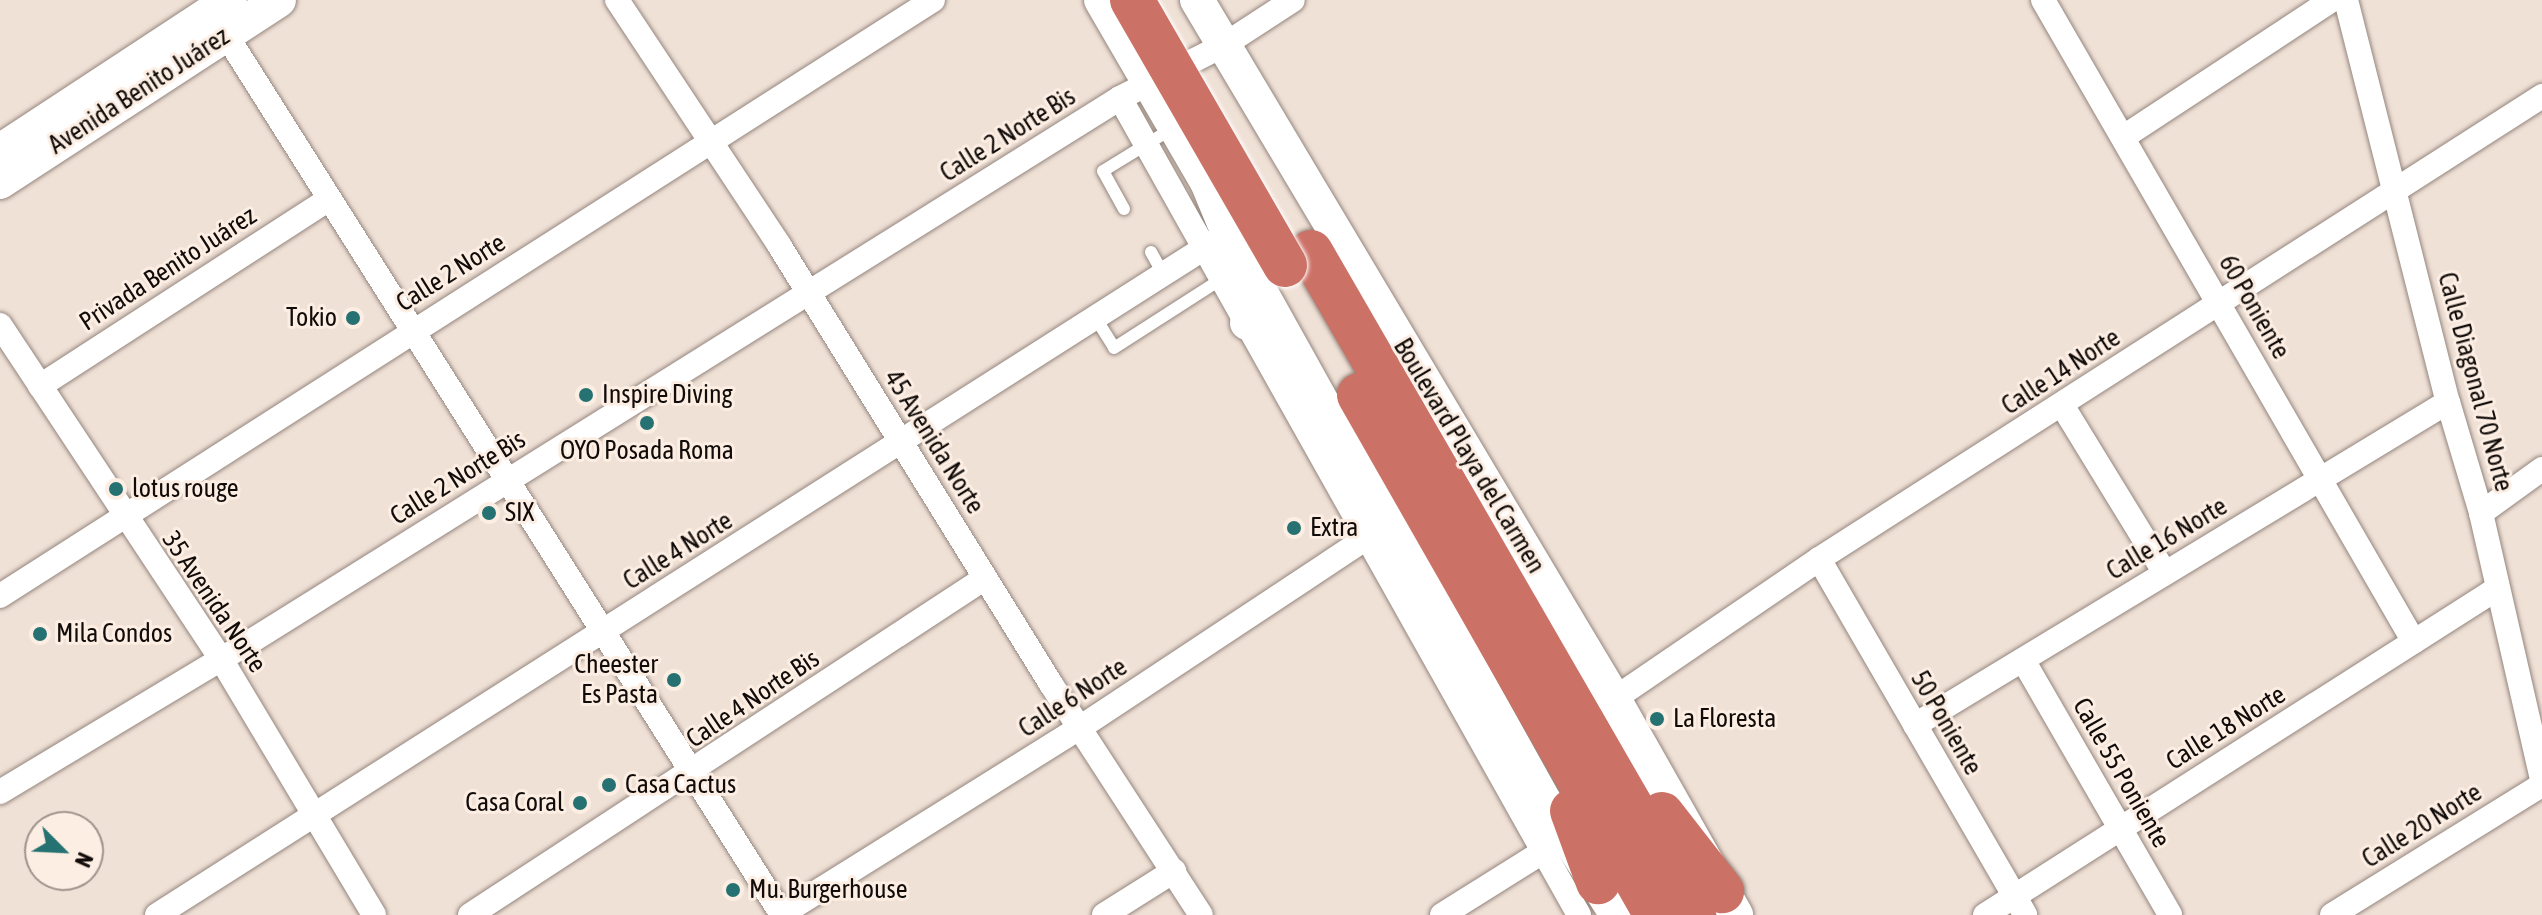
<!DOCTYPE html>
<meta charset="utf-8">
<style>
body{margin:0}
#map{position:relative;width:2542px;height:915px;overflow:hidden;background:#f0e1d7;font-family:"Asap Condensed",sans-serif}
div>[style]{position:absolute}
.roads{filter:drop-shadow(0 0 2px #94867d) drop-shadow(0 0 2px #94867d)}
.lane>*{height:12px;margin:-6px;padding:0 6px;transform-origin:6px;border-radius:6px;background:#fff}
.street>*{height:24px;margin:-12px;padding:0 12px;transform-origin:12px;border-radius:12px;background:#fff}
.secondary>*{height:34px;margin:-17px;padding:0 17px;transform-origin:17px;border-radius:17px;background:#fff}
.highway>*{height:44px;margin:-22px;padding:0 22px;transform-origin:22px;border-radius:22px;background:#cc7166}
.bridges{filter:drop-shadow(0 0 2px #fff) drop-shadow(0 0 2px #fff)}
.highway-bridge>*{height:44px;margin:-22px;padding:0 22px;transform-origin:22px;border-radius:22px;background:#cc7166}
.dots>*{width:22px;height:22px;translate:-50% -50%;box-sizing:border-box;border:4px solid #fdeee4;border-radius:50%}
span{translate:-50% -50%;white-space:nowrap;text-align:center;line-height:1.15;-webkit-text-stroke:6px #fdeee4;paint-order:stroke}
.street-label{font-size:26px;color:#110c09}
.poi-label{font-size:26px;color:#110c09}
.right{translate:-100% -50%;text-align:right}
.left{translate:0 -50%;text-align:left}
.north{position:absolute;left:24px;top:811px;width:80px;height:80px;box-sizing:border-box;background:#fdeee4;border:2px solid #9f948c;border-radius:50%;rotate:114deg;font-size:22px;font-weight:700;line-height:32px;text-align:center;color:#110c09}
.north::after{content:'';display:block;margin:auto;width:28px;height:36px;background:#267171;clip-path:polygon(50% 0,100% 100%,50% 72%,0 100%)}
</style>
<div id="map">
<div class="roads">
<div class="lane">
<div style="left:1124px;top:209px;width:43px;rotate:-118.9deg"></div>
<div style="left:1103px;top:171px;width:82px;rotate:-31.6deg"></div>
<div style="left:1151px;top:252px;width:25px;rotate:61deg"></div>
<div style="left:1095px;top:317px;width:36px;rotate:58deg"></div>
<div style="left:1114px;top:348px;width:130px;rotate:-32.7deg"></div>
</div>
<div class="street">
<div style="left:617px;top:0;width:294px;rotate:56.5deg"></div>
<div style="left:779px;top:245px;width:516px;rotate:58.22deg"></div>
<div style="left:1051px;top:684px;width:275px;rotate:57deg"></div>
<div style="left:2043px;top:0;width:741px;rotate:59.98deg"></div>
<div style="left:2346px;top:0;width:415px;rotate:75.8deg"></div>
<div style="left:2448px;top:402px;width:116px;rotate:73.4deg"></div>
<div style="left:2481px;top:513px;width:274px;rotate:77.1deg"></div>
<div style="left:218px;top:22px;width:1056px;rotate:57.72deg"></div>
<div style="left:1120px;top:98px;width:937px;rotate:60.67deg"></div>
<div style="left:2125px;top:136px;width:248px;rotate:-33.3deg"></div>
<div style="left:0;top:325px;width:400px;rotate:56.5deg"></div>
<div style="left:221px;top:659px;width:298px;rotate:59.1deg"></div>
<div style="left:40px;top:386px;width:342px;rotate:-32.9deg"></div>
<div style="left:2062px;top:405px;width:197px;rotate:58.5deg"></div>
<div style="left:2481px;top:513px;width:75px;rotate:-35.8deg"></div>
<div style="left:1819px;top:559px;width:411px;rotate:59.9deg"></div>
<div style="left:0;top:596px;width:1107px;rotate:-32.57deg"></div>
<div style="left:2023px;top:660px;width:294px;rotate:60deg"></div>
<div style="left:1614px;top:699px;width:248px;rotate:-34.3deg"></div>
<div style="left:1819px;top:559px;width:859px;rotate:-32.63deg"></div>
<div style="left:1915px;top:725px;width:623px;rotate:-31.22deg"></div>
<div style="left:0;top:792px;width:286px;rotate:-31deg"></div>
<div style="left:245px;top:645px;width:1032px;rotate:-32.01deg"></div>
<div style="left:1120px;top:98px;width:117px;rotate:-27deg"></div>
<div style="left:1224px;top:45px;width:82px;rotate:-33.1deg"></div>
<div style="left:157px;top:915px;width:1270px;rotate:-32.49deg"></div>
<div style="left:470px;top:915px;width:615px;rotate:-33.2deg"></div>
<div style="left:780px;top:915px;width:355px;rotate:-32deg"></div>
<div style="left:1081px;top:727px;width:359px;rotate:-33.5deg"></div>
<div style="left:1104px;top:915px;width:83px;rotate:-32.2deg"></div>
<div style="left:1442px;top:915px;width:136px;rotate:-32.1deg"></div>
<div style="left:1985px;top:915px;width:608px;rotate:-32.51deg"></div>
<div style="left:2332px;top:915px;width:247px;rotate:-31.8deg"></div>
</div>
<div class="secondary">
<div style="left:1101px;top:0;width:211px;rotate:59.8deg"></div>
<div style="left:1207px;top:182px;width:55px;rotate:67.6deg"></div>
<div style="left:1228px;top:233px;width:651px;rotate:60.88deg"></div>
<div style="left:1545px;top:802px;width:134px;rotate:57.5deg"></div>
<div style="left:1197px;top:0;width:814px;rotate:59.18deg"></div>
<div style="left:1614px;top:699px;width:248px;rotate:60.5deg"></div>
<div style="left:0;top:151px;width:275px;rotate:-33.3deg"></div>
<div style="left:0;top:182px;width:333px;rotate:-33.1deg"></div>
<div style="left:1247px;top:323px;width:45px;rotate:-81deg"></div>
</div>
<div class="highway">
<div style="left:1311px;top:252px;width:766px;rotate:59.99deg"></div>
<div style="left:1359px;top:395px;width:599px;rotate:60.27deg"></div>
<div style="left:1572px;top:811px;width:76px;rotate:69.9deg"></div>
<div style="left:1662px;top:814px;width:98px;rotate:52.1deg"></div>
</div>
</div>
<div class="bridges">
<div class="highway-bridge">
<div style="left:1132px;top:0;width:306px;rotate:60deg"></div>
</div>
</div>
<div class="dots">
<div style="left:353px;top:318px;background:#267171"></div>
<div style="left:586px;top:395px;background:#267171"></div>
<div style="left:647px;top:423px;background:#267171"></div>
<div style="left:116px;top:489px;background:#267171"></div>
<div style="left:489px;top:513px;background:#267171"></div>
<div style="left:1294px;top:528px;background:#267171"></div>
<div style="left:40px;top:634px;background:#267171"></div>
<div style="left:674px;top:680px;background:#267171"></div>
<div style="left:1657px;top:719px;background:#267171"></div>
<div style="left:609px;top:785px;background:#267171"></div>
<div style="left:580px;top:803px;background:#267171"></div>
<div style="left:733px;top:890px;background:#267171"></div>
</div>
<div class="street-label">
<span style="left:139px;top:91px;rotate:-33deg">Avenida Benito Juárez</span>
<span style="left:1008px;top:135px;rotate:-32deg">Calle 2 Norte Bis</span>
<span style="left:168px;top:269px;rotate:-33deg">Privada Benito Juárez</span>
<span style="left:451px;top:273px;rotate:-32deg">Calle 2 Norte</span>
<span style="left:2254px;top:307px;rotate:60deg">60 Poniente</span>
<span style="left:2061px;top:372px;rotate:-33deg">Calle 14 Norte</span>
<span style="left:2475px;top:382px;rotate:75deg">Calle Diagonal 70 Norte</span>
<span style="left:934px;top:442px;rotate:58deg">45 Avenida Norte</span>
<span style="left:1469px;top:456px;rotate:59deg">Boulevard Playa del Carmen</span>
<span style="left:458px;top:478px;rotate:-32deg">Calle 2 Norte Bis</span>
<span style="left:2167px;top:539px;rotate:-31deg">Calle 16 Norte</span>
<span style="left:678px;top:551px;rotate:-32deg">Calle 4 Norte</span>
<span style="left:214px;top:602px;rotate:56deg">35 Avenida Norte</span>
<span style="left:1073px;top:698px;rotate:-33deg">Calle 6 Norte</span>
<span style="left:753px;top:699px;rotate:-34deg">Calle 4 Norte Bis</span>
<span style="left:1946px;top:723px;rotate:60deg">50 Poniente</span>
<span style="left:2226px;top:728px;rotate:-32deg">Calle 18 Norte</span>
<span style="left:2121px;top:773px;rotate:60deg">Calle 55 Poniente</span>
<span style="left:2422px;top:826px;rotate:-32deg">Calle 20 Norte</span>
</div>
<div class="poi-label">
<span class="right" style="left:337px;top:318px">Tokio</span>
<span class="left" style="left:602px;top:395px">Inspire Diving</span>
<span style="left:647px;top:451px">OYO Posada Roma</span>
<span class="left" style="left:132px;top:489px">lotus rouge</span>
<span class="left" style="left:505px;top:513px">SIX</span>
<span class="left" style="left:1310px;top:528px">Extra</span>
<span class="left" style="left:56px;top:634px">Mila Condos</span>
<span class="right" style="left:658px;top:680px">Cheester<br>Es Pasta</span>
<span class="left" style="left:1673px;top:719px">La Floresta</span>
<span class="left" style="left:625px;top:785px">Casa Cactus</span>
<span class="right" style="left:564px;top:803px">Casa Coral</span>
<span class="left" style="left:749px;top:890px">Mu. Burgerhouse</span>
</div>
<div class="north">N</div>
</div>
